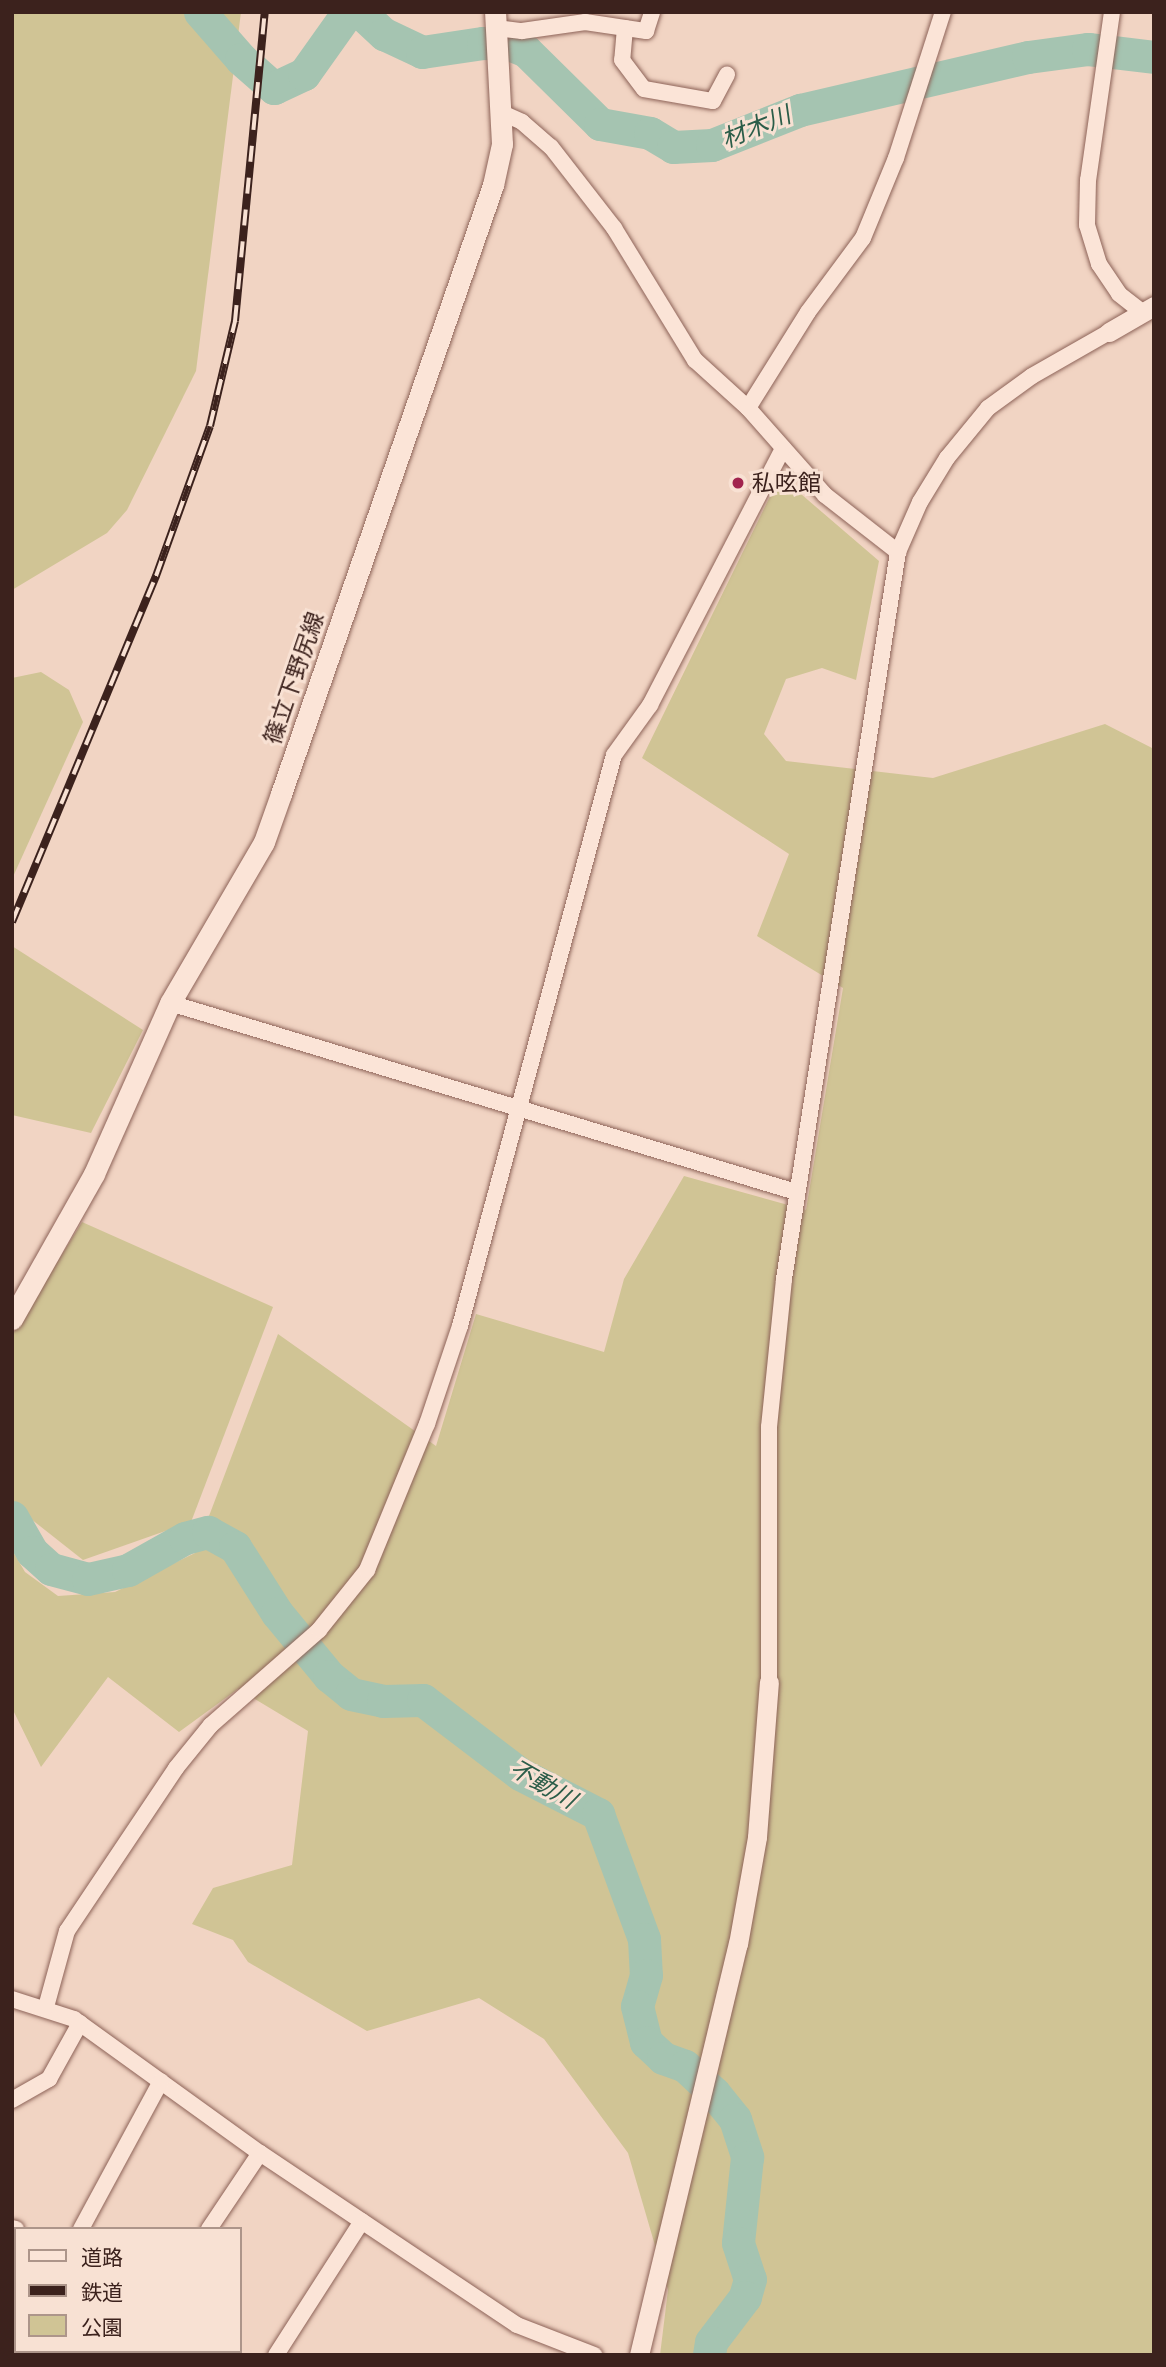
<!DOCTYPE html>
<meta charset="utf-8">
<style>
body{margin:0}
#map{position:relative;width:1166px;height:2367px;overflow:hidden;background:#f1d4c3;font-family:"Zilla Slab","Noto Sans JP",serif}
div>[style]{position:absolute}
.green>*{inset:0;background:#d0c495}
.river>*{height:33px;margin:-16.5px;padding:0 16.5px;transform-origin:16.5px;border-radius:16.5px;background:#a5c4b1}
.roads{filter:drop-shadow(0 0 2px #8d6358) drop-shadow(0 0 2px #8d6358)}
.minor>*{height:16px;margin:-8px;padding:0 8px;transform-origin:8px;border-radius:8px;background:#fbe4d7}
.tertiary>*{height:19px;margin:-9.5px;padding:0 9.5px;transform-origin:9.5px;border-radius:9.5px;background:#fbe4d7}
.secondary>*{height:21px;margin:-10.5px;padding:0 10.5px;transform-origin:10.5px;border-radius:10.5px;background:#fbe4d7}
.rail>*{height:8px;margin-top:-4px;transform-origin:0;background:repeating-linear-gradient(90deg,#f8e1d3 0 16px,#3c221d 0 32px);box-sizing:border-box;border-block:2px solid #3c221d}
.dots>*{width:19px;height:19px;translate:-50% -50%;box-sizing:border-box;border:4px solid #f8e1d3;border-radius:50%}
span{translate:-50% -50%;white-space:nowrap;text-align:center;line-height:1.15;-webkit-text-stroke:6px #f8e1d3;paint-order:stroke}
.poi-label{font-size:23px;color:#3c221d}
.left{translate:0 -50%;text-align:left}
.street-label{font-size:23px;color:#3c221d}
.water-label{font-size:24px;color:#2b5d49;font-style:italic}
.frame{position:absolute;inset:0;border:14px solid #3c221d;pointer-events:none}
.legend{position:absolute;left:14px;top:2227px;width:228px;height:126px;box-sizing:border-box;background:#f8e1d3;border:2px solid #ad958a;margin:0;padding:9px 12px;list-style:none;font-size:21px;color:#3c221d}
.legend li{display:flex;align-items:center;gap:14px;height:35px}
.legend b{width:35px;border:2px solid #ad958a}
</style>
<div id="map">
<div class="green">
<div style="clip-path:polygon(12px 12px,241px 12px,196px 371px,127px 510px,107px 533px,12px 590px)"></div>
<div style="clip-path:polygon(780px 476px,879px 561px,856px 680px,822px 668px,786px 679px,764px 734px,786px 761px,933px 778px,1105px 724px,1154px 749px,1154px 2355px,660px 2355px,668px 2290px,628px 2153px,544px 2039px,479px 1998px,367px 2031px,248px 1962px,233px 1940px,192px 1924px,213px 1888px,292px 1865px,308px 1731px,238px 1689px,179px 1732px,108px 1677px,41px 1767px,12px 1708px,12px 1550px,25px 1572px,58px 1596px,115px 1592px,195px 1553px,278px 1334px,436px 1446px,476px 1314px,604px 1352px,624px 1279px,684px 1176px,806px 1210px,843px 988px,757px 936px,789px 854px,642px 758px)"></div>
<div style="clip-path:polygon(41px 672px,69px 690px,83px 722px,12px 879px,12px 678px)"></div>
<div style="clip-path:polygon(12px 946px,143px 1030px,91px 1133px,12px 1115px)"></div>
<div style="clip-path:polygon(82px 1222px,273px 1307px,191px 1522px,83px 1560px,12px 1504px,12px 1335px)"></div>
</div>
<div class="river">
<div style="left:200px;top:12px;width:62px;rotate:48.9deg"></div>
<div style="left:241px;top:59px;width:44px;rotate:41.3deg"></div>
<div style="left:274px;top:88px;width:33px;rotate:-25deg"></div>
<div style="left:304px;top:74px;width:76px;rotate:-54.6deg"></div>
<div style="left:360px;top:12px;width:33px;rotate:43deg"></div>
<div style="left:384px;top:34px;width:42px;rotate:25.3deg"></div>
<div style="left:422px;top:52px;width:62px;rotate:-8.4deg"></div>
<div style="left:483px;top:43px;width:26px;rotate:2deg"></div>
<div style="left:509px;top:44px;width:18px;rotate:22deg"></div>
<div style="left:526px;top:51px;width:104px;rotate:44.6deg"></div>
<div style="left:600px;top:124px;width:51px;rotate:10.2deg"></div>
<div style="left:650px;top:133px;width:27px;rotate:31deg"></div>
<div style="left:673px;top:147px;width:39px;rotate:-3deg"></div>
<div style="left:712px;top:145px;width:95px;rotate:-21.7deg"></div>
<div style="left:800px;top:110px;width:234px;rotate:-13.1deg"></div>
<div style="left:1028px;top:57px;width:61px;rotate:-7.6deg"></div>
<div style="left:1088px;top:49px;width:66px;rotate:6.9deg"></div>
<div style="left:12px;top:1517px;width:40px;rotate:60.3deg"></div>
<div style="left:32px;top:1552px;width:25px;rotate:42deg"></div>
<div style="left:51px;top:1569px;width:38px;rotate:15deg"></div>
<div style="left:88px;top:1579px;width:41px;rotate:-12.7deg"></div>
<div style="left:128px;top:1570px;width:65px;rotate:-29.3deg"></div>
<div style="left:185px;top:1538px;width:24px;rotate:-15deg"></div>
<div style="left:208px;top:1532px;width:31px;rotate:29deg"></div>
<div style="left:235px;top:1547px;width:78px;rotate:57.5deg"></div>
<div style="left:277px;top:1613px;width:82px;rotate:50.5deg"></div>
<div style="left:329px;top:1676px;width:28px;rotate:39deg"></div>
<div style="left:351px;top:1694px;width:33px;rotate:12deg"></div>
<div style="left:383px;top:1701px;width:40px;rotate:-1.4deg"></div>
<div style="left:423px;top:1700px;width:122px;rotate:37.3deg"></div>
<div style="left:520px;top:1774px;width:88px;rotate:27.1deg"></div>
<div style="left:598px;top:1814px;width:133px;rotate:69.8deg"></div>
<div style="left:644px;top:1939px;width:36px;rotate:87deg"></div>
<div style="left:646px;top:1975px;width:32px;rotate:106deg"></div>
<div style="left:637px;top:2006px;width:37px;rotate:76deg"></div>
<div style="left:646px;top:2042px;width:23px;rotate:43deg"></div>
<div style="left:663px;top:2058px;width:23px;rotate:20deg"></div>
<div style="left:685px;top:2066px;width:40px;rotate:43deg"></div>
<div style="left:714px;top:2093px;width:33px;rotate:51deg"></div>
<div style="left:735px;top:2119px;width:40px;rotate:72deg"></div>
<div style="left:747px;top:2157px;width:86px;rotate:96deg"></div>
<div style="left:738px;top:2243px;width:38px;rotate:72deg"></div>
<div style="left:750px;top:2279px;width:19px;rotate:106deg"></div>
<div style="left:745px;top:2297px;width:56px;rotate:127.1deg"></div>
<div style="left:711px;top:2342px;width:13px;rotate:99deg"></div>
</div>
<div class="roads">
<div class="minor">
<div style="left:1112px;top:12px;width:170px;rotate:98.1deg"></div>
<div style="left:1088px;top:180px;width:45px;rotate:91.3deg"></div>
<div style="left:1087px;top:225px;width:41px;rotate:72.9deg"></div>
<div style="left:1099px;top:264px;width:36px;rotate:56deg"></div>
<div style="left:1119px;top:294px;width:29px;rotate:38deg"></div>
<div style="left:496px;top:28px;width:26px;rotate:7deg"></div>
<div style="left:522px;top:31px;width:64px;rotate:-8.1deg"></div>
<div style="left:585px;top:22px;width:62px;rotate:8.4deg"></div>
<div style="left:646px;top:31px;width:20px;rotate:-72deg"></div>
<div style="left:625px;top:28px;width:32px;rotate:95deg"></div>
<div style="left:622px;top:60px;width:36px;rotate:53deg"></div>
<div style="left:644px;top:89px;width:70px;rotate:9.9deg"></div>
<div style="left:713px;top:101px;width:30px;rotate:-62deg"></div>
<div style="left:500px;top:112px;width:24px;rotate:24deg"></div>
<div style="left:522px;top:122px;width:38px;rotate:41deg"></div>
<div style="left:551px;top:147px;width:103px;rotate:52.1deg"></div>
<div style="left:614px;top:228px;width:155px;rotate:58.5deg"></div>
<div style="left:695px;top:360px;width:72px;rotate:42.2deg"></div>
<div style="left:748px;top:408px;width:116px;rotate:48.5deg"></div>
<div style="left:825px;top:495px;width:93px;rotate:38deg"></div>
<div style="left:748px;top:408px;width:113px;rotate:-58deg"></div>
<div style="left:808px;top:312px;width:92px;rotate:-53.4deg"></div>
<div style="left:863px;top:238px;width:87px;rotate:-67.6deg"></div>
<div style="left:896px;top:158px;width:153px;rotate:-72.2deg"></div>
<div style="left:170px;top:1003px;width:654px;rotate:16.8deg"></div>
<div style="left:769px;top:1682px;width:255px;rotate:-90deg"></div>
<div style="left:769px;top:1427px;width:149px;rotate:-84.2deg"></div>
<div style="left:784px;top:1279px;width:736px;rotate:-81.09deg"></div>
<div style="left:898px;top:552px;width:55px;rotate:-66.3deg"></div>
<div style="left:920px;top:502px;width:52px;rotate:-58.5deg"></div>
<div style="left:947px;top:458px;width:65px;rotate:-50.6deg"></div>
<div style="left:988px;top:408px;width:54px;rotate:-36deg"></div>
<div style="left:1032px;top:376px;width:89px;rotate:-29.7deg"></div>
<div style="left:12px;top:1999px;width:65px;rotate:17.9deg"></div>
<div style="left:74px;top:2019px;width:229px;rotate:35.8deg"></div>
<div style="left:260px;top:2153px;width:92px;rotate:123.9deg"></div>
<div style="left:46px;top:2007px;width:79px;rotate:-74.6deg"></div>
<div style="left:67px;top:1931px;width:196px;rotate:-56.2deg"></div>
<div style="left:176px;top:1768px;width:55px;rotate:-50.9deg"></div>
<div style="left:211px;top:1725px;width:144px;rotate:-41.3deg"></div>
<div style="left:319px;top:1630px;width:77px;rotate:-51.3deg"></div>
<div style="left:367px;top:1570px;width:158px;rotate:-67.7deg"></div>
<div style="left:427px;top:1424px;width:103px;rotate:-71.4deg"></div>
<div style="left:460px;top:1326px;width:591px;rotate:-74.91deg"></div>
<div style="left:614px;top:755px;width:62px;rotate:-54.2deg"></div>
<div style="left:650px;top:705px;width:289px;rotate:-62.6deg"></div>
<div style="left:12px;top:2100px;width:43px;rotate:-29.6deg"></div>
<div style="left:49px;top:2079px;width:64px;rotate:-61deg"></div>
<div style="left:260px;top:2153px;width:309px;rotate:33.8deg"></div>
<div style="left:517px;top:2325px;width:83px;rotate:21.3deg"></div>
<div style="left:12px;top:2228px;width:4px;rotate:14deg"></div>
<div style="left:81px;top:2229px;width:168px;rotate:-61.6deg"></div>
<div style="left:188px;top:2351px;width:7px;rotate:34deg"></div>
<div style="left:108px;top:2355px;width:4px;rotate:-63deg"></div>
<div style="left:276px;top:2355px;width:159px;rotate:-57.3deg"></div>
</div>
<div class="tertiary">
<div style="left:1109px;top:332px;width:52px;rotate:-30deg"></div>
<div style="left:639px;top:2355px;width:423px;rotate:-76.5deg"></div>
<div style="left:738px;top:1944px;width:109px;rotate:-79.9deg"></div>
<div style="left:757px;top:1837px;width:155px;rotate:-85.6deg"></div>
</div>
<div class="secondary">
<div style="left:12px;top:1319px;width:167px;rotate:-60.5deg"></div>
<div style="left:94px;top:1174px;width:187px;rotate:-66deg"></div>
<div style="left:170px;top:1003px;width:186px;rotate:-59.7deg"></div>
<div style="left:264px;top:842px;width:51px;rotate:-70.5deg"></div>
<div style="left:281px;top:794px;width:645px;rotate:-70.81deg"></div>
<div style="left:493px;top:185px;width:42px;rotate:-77.6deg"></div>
<div style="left:502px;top:144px;width:132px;rotate:-93deg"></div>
</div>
</div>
<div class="rail">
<div style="left:12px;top:922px;width:375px;rotate:-67.4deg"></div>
<div style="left:156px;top:576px;width:159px;rotate:-70.2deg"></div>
<div style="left:210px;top:426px;width:108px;rotate:-76.6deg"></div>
<div style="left:235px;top:321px;width:310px;rotate:-84.5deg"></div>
</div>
<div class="dots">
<div style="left:738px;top:483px;background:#a1234d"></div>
</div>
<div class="poi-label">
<span class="left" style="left:752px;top:483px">私呟館</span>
</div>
<div class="street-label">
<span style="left:294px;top:678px;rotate:-71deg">篠立下野尻線</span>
</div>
<div class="water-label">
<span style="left:756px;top:127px;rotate:-22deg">材木川</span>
<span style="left:543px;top:1784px;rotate:30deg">不動川</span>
</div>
<div class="frame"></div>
<ul class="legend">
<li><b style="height:9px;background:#fbe4d7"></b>道路</li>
<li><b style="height:9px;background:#3c221d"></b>鉄道</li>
<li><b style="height:19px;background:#d0c495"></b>公園</li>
</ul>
</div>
